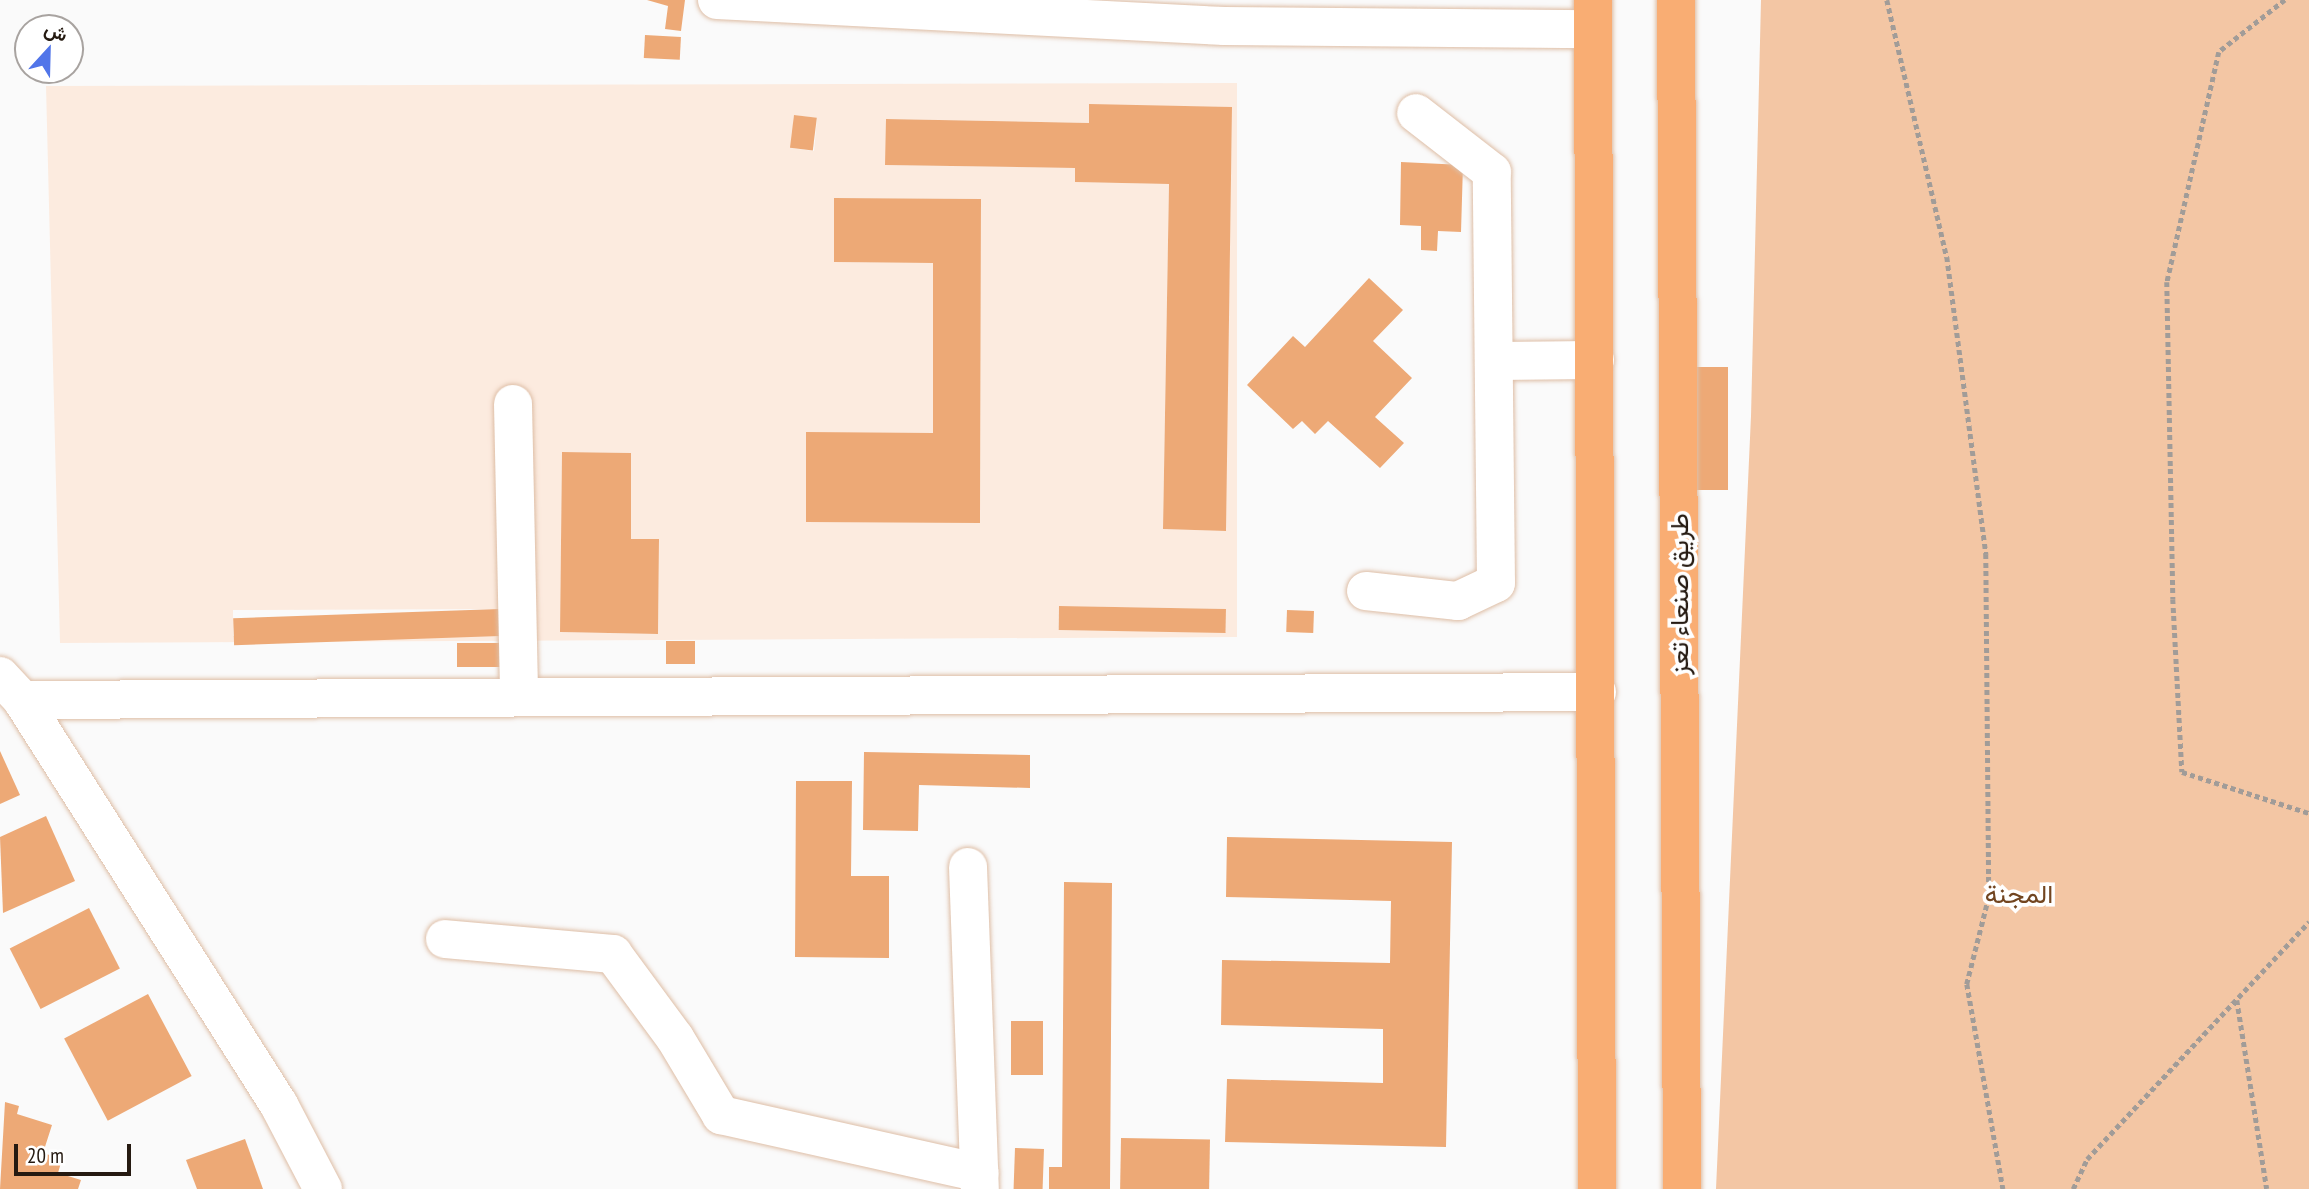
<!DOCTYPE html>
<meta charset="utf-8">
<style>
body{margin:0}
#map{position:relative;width:2309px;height:1189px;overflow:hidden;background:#fafafa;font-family:"PT Sans Narrow",Vazirmatn,sans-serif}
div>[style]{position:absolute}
.built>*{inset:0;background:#fcebdf}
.green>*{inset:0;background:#f3c6a4}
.building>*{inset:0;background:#eda976;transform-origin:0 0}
.path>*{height:4.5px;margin-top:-2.25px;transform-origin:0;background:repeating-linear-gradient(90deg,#a19c98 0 5px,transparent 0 8.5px)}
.roads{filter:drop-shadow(0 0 2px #debea6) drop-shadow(0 0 2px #debea6)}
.minor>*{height:38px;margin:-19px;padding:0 19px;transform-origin:19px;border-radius:19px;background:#fff}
.highway>*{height:38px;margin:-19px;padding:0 19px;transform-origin:19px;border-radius:19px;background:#f9ad73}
span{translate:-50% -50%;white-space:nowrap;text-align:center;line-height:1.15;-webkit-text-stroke:7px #fff;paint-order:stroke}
.street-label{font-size:26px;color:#251a11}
.park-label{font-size:26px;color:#724520}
.north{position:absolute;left:14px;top:14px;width:70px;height:70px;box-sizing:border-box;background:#fff;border:2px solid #a8a3a0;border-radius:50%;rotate:22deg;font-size:19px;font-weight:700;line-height:28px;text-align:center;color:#251a11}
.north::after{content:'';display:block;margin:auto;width:24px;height:32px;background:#5175e9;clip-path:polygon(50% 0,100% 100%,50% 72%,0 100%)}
.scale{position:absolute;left:14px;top:1144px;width:117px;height:32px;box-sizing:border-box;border:4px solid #251a11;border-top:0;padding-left:9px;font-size:21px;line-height:24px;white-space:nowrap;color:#251a11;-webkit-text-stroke:5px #fff;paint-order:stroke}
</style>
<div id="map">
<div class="built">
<div style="clip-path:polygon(evenodd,1237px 83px,1237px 637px,60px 643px,46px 86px,1237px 83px,1089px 105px,1232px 107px,1225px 531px,1163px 529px,1169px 184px,1075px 182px,1075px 168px,886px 165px,887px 119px,1089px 123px,1089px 105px,1237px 83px,794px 115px,817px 118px,814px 151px,791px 148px,794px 115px,1237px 83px,834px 198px,981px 199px,980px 522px,806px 522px,933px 433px,933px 263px,834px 262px,834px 198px,1237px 83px,562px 452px,631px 453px,631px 539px,659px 540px,658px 634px,560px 632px,562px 452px,1237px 83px,1059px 606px,1226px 609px,1226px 632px,1058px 630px,1059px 606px,1237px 83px,498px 609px,499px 636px,233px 636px,233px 610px,498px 609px)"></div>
</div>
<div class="green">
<div style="clip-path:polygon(1761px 0,2309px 0,2309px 1189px,1716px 1189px,1751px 416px)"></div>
</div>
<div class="building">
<div style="clip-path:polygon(647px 0,685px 0,681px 31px,665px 29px,668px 6px)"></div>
<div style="left:645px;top:35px;width:36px;height:23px;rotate:3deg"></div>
<div style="clip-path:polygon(1089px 104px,1232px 107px,1226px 531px,1163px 529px,1169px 184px,1075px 182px,1075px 168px,885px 165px,886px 119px,1089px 123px)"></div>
<div style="left:794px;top:115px;width:23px;height:33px;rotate:7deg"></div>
<div style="clip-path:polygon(1401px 162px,1463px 165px,1461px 232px,1438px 231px,1437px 251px,1421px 250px,1421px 226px,1400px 225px)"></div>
<div style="clip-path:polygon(834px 198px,981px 199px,980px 523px,806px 522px,806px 432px,933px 433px,933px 263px,834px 262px)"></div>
<div style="clip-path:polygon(1369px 278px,1403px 310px,1373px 341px,1412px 378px,1375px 417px,1404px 443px,1380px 468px,1328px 421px,1315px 434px,1302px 421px,1293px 429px,1247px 385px,1293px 336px,1305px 347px)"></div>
<div style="left:1696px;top:367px;width:32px;height:123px"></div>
<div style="clip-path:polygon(562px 452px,631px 453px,631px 539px,659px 539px,658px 634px,560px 632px)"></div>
<div style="left:1059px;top:606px;width:167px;height:24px;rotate:1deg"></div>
<div style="left:499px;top:609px;width:27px;height:266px;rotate:88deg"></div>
<div style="left:1287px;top:610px;width:27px;height:22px;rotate:2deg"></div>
<div style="left:666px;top:641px;width:29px;height:23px"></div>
<div style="left:457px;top:643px;width:44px;height:24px"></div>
<div style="clip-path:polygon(0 751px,20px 795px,0 804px)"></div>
<div style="clip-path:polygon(864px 752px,1030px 755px,1030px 788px,919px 785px,918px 831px,863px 830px)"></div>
<div style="clip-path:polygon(796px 781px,852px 781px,851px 876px,889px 876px,889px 958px,795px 957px)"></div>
<div style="clip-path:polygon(46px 816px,75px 881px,3px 913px,0 837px)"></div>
<div style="clip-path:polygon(1227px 837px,1452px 842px,1446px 1147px,1225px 1142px,1227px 1079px,1383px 1083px,1383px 1029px,1221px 1025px,1222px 960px,1390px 963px,1391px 901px,1226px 897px)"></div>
<div style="clip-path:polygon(1064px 882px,1112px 883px,1110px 1189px,1049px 1189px,1049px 1167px,1062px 1167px)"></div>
<div style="left:89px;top:908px;width:68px;height:89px;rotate:63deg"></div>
<div style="left:148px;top:994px;width:93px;height:95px;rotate:62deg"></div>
<div style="left:1011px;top:1021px;width:32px;height:54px"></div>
<div style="clip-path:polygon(5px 1102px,19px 1106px,17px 1114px,52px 1125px,43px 1153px,62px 1159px,58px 1173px,81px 1180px,78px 1189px,0 1189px)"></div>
<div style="left:1121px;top:1138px;width:89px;height:51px;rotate:1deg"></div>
<div style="clip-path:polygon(245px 1139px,263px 1189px,197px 1189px,186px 1160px)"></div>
<div style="left:1015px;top:1148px;width:29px;height:41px;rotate:2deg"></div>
</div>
<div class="path">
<div style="left:1887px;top:0;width:264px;rotate:76.9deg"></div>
<div style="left:1947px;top:257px;width:300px;rotate:82.5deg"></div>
<div style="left:1986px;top:554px;width:343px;rotate:89.5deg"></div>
<div style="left:1989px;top:897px;width:90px;rotate:104.2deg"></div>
<div style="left:1967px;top:984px;width:208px;rotate:80deg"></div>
<div style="left:2285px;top:0;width:84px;rotate:141.8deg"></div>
<div style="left:2219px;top:52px;width:236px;rotate:102.7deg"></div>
<div style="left:2167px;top:282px;width:317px;rotate:88.9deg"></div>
<div style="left:2173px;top:599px;width:173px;rotate:87deg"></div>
<div style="left:2182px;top:772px;width:133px;rotate:17.9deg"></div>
<div style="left:2237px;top:1000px;width:191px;rotate:81deg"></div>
<div style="left:2073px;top:1189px;width:33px;rotate:-65deg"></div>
<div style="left:2087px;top:1159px;width:325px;rotate:-46.9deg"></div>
</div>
<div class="roads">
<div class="minor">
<div style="left:717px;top:0;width:508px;rotate:2.94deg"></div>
<div style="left:1224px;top:26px;width:369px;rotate:0.5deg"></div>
<div style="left:1494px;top:361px;width:101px;rotate:-0.6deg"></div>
<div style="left:513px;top:404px;width:293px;rotate:88.8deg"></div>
<div style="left:1366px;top:591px;width:93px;rotate:6.2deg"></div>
<div style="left:1458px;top:601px;width:42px;rotate:-25.3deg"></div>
<div style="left:1496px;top:583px;width:411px;rotate:-90.6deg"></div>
<div style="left:1492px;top:172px;width:96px;rotate:-142.2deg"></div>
<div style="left:0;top:676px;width:33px;rotate:47deg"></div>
<div style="left:22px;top:700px;width:480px;rotate:57.6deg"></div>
<div style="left:279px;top:1105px;width:95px;rotate:62.4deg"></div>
<div style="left:22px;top:700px;width:1575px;rotate:-0.29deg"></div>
<div style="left:968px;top:867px;width:322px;rotate:87.9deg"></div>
<div style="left:445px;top:939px;width:169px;rotate:5.1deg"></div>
<div style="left:613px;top:954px;width:104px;rotate:53.6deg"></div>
<div style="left:675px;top:1038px;width:90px;rotate:59.1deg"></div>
<div style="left:721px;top:1115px;width:265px;rotate:12.6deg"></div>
</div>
<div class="highway">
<div style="left:1593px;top:0;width:1189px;rotate:89.81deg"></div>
<div style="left:1676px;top:0;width:1189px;rotate:89.71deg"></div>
</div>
</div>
<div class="street-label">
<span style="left:1679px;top:594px;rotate:-90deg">طريق صنعاء تعز</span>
</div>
<div class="park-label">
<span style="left:2019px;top:894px">المجنة</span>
</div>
<div class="north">ش</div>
<div class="scale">20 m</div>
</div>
